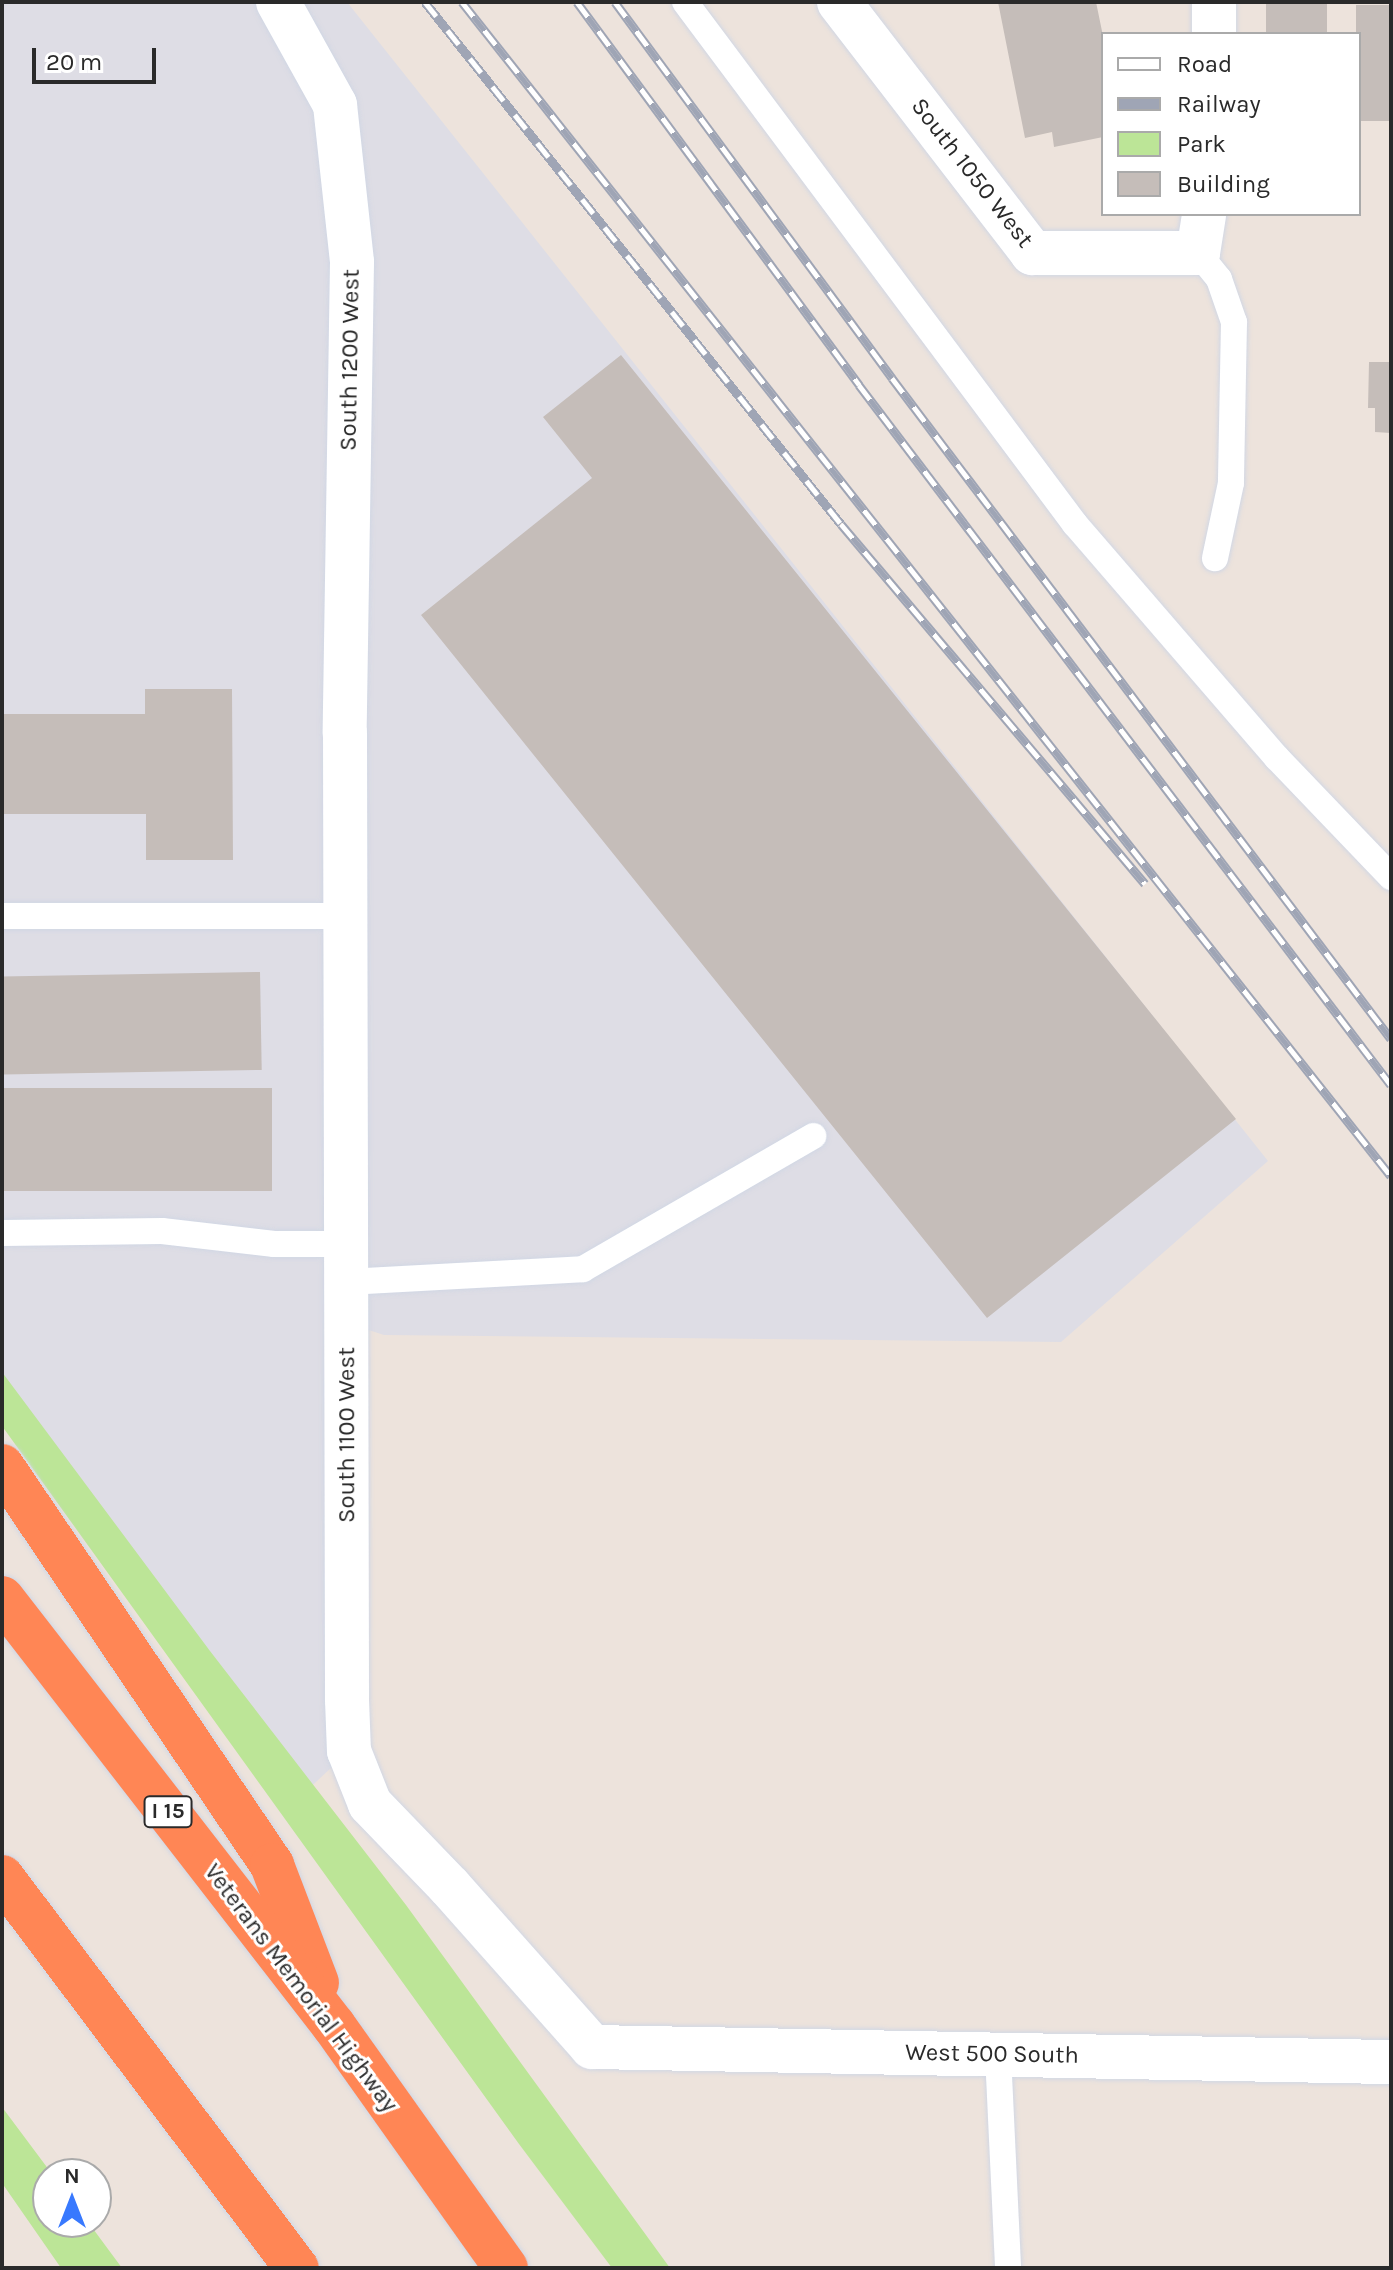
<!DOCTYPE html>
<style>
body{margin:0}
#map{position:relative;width:1393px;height:2270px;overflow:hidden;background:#ede3dc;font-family:Karla,sans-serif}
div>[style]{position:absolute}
.industrial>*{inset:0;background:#dedde5}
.green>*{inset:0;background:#bce597}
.building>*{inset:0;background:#c5bdb9;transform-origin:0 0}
.roads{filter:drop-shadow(0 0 2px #d1d7e4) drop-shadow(0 0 2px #d1d7e4)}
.lane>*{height:26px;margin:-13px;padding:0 13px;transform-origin:13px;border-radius:13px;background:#fff}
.street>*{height:44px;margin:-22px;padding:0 22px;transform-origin:22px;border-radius:22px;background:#fff}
.highway>*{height:44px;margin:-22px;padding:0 22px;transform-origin:22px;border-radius:22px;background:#ff8655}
.rail>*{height:9px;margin-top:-4.5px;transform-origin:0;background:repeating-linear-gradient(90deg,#fff 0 18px,#9fa5b5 0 36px);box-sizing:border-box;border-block:2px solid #9fa5b5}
span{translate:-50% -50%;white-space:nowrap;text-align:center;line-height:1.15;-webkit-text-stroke:6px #fff;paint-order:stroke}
.shield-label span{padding:2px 6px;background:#fff;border:2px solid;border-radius:6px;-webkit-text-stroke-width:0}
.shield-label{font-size:22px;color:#2a2a2a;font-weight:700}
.street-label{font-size:24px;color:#2a2a2a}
.frame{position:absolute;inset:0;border:4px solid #2a2a2a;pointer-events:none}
.legend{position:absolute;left:1101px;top:32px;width:260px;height:184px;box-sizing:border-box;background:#fff;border:2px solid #aaa;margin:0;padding:10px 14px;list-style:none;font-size:24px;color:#2a2a2a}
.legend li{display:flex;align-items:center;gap:16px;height:40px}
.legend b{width:40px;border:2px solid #aaa}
.north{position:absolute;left:32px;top:2158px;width:80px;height:80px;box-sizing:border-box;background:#fff;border:2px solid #aaa;border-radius:50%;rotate:0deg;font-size:22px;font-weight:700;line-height:32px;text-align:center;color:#2a2a2a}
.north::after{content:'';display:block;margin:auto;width:28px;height:36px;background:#3879fe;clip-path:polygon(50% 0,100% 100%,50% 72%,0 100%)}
.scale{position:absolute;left:32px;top:48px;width:124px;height:36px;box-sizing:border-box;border:4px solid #2a2a2a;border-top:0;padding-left:10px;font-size:24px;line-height:28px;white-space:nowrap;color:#2a2a2a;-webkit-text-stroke:6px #fff;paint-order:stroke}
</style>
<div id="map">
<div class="industrial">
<div style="clip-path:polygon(2px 2px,347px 2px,1268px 1161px,1061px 1342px,384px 1335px,347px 1323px,349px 1751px,300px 1797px,2px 1374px)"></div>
</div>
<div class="green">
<div style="clip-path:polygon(2px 1372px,210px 1651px,406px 1905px,670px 2268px,612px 2268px,519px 2144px,2px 1426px)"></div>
<div style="clip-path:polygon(2px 2107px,52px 2174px,48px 2174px,48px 2222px,88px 2222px,122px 2268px,61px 2268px,2px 2183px)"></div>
</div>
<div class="building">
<div style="clip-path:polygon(998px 2px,1096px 2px,1103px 36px,1103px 137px,1054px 147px,1052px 132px,1025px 138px)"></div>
<div style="left:1327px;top:4px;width:30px;height:61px;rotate:90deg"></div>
<div style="left:1356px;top:5px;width:35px;height:116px"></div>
<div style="clip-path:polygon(621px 355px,1236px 1119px,987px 1318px,421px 615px,592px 478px,543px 417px)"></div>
<div style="clip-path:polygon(1369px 362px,1391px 362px,1391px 433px,1375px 432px,1375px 408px,1368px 408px)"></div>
<div style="clip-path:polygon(145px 689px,232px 689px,233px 860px,146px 860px,146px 814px,2px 814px,2px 714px,145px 714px)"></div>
<div style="left:260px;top:972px;width:98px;height:258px;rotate:89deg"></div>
<div style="left:2px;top:1088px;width:270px;height:103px"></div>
</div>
<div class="roads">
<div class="lane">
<div style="left:685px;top:2px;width:652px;rotate:53.24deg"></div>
<div style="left:1075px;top:524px;width:309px;rotate:49.2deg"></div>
<div style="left:1277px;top:758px;width:165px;rotate:46.2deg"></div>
<div style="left:1198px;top:253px;width:33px;rotate:51deg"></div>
<div style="left:1219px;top:279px;width:46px;rotate:70.8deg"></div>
<div style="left:1234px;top:322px;width:161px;rotate:91.1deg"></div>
<div style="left:1231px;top:483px;width:77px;rotate:102deg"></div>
<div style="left:2px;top:916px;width:344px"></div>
<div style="left:2px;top:1233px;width:160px;rotate:-0.7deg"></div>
<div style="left:162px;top:1231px;width:113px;rotate:6.6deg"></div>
<div style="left:274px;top:1244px;width:72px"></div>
<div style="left:346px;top:1282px;width:237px;rotate:-3.1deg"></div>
<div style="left:583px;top:1269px;width:266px;rotate:-30deg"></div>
<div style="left:998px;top:2054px;width:214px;rotate:87.3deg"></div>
</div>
<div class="street">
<div style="left:278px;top:2px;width:118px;rotate:61deg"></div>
<div style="left:335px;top:105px;width:158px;rotate:83.8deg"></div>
<div style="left:352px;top:262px;width:471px;rotate:90.9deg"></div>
<div style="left:345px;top:733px;width:967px;rotate:89.88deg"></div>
<div style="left:347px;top:1700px;width:51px;rotate:87.8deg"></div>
<div style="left:349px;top:1751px;width:57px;rotate:68.4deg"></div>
<div style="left:370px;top:1804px;width:115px;rotate:46.1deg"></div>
<div style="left:450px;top:1887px;width:214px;rotate:48.4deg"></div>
<div style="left:592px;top:2047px;width:799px;rotate:1.08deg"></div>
<div style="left:839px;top:2px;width:317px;rotate:52.4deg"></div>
<div style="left:1032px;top:253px;width:166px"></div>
<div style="left:1198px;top:253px;width:39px;rotate:-81deg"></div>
<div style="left:1214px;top:2px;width:32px;rotate:90deg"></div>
</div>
<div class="highway">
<div style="left:2px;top:1466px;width:482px;rotate:55.9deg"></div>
<div style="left:272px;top:1865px;width:126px;rotate:69.1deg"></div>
<div style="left:2px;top:1598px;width:542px;rotate:52.2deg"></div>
<div style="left:334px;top:2026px;width:297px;rotate:54.6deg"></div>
<div style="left:2px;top:1877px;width:490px;rotate:53deg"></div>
</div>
</div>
<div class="rail">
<div style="left:425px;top:2px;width:667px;rotate:51.45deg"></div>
<div style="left:841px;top:524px;width:471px;rotate:49.8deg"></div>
<div style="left:462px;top:2px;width:1497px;rotate:51.65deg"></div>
<div style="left:577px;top:2px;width:476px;rotate:53.6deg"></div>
<div style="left:859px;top:385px;width:879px;rotate:52.77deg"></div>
<div style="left:615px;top:2px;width:467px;rotate:53.6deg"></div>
<div style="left:892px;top:378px;width:828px;rotate:52.95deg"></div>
</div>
<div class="shield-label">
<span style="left:168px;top:1812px">I 15</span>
</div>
<div class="street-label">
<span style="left:972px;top:173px;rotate:52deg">South 1050 West</span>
<span style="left:350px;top:360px;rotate:-89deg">South 1200 West</span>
<span style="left:347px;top:1435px;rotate:-90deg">South 1100 West</span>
<span style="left:301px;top:1988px;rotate:53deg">Veterans Memorial Highway</span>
<span style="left:992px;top:2054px;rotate:1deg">West 500 South</span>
</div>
<div class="frame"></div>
<ul class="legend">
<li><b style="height:10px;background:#fff"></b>Road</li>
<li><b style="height:10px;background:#9fa5b5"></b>Railway</li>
<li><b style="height:22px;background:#bce597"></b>Park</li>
<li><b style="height:22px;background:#c5bdb9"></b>Building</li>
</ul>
<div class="north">N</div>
<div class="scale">20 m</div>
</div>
